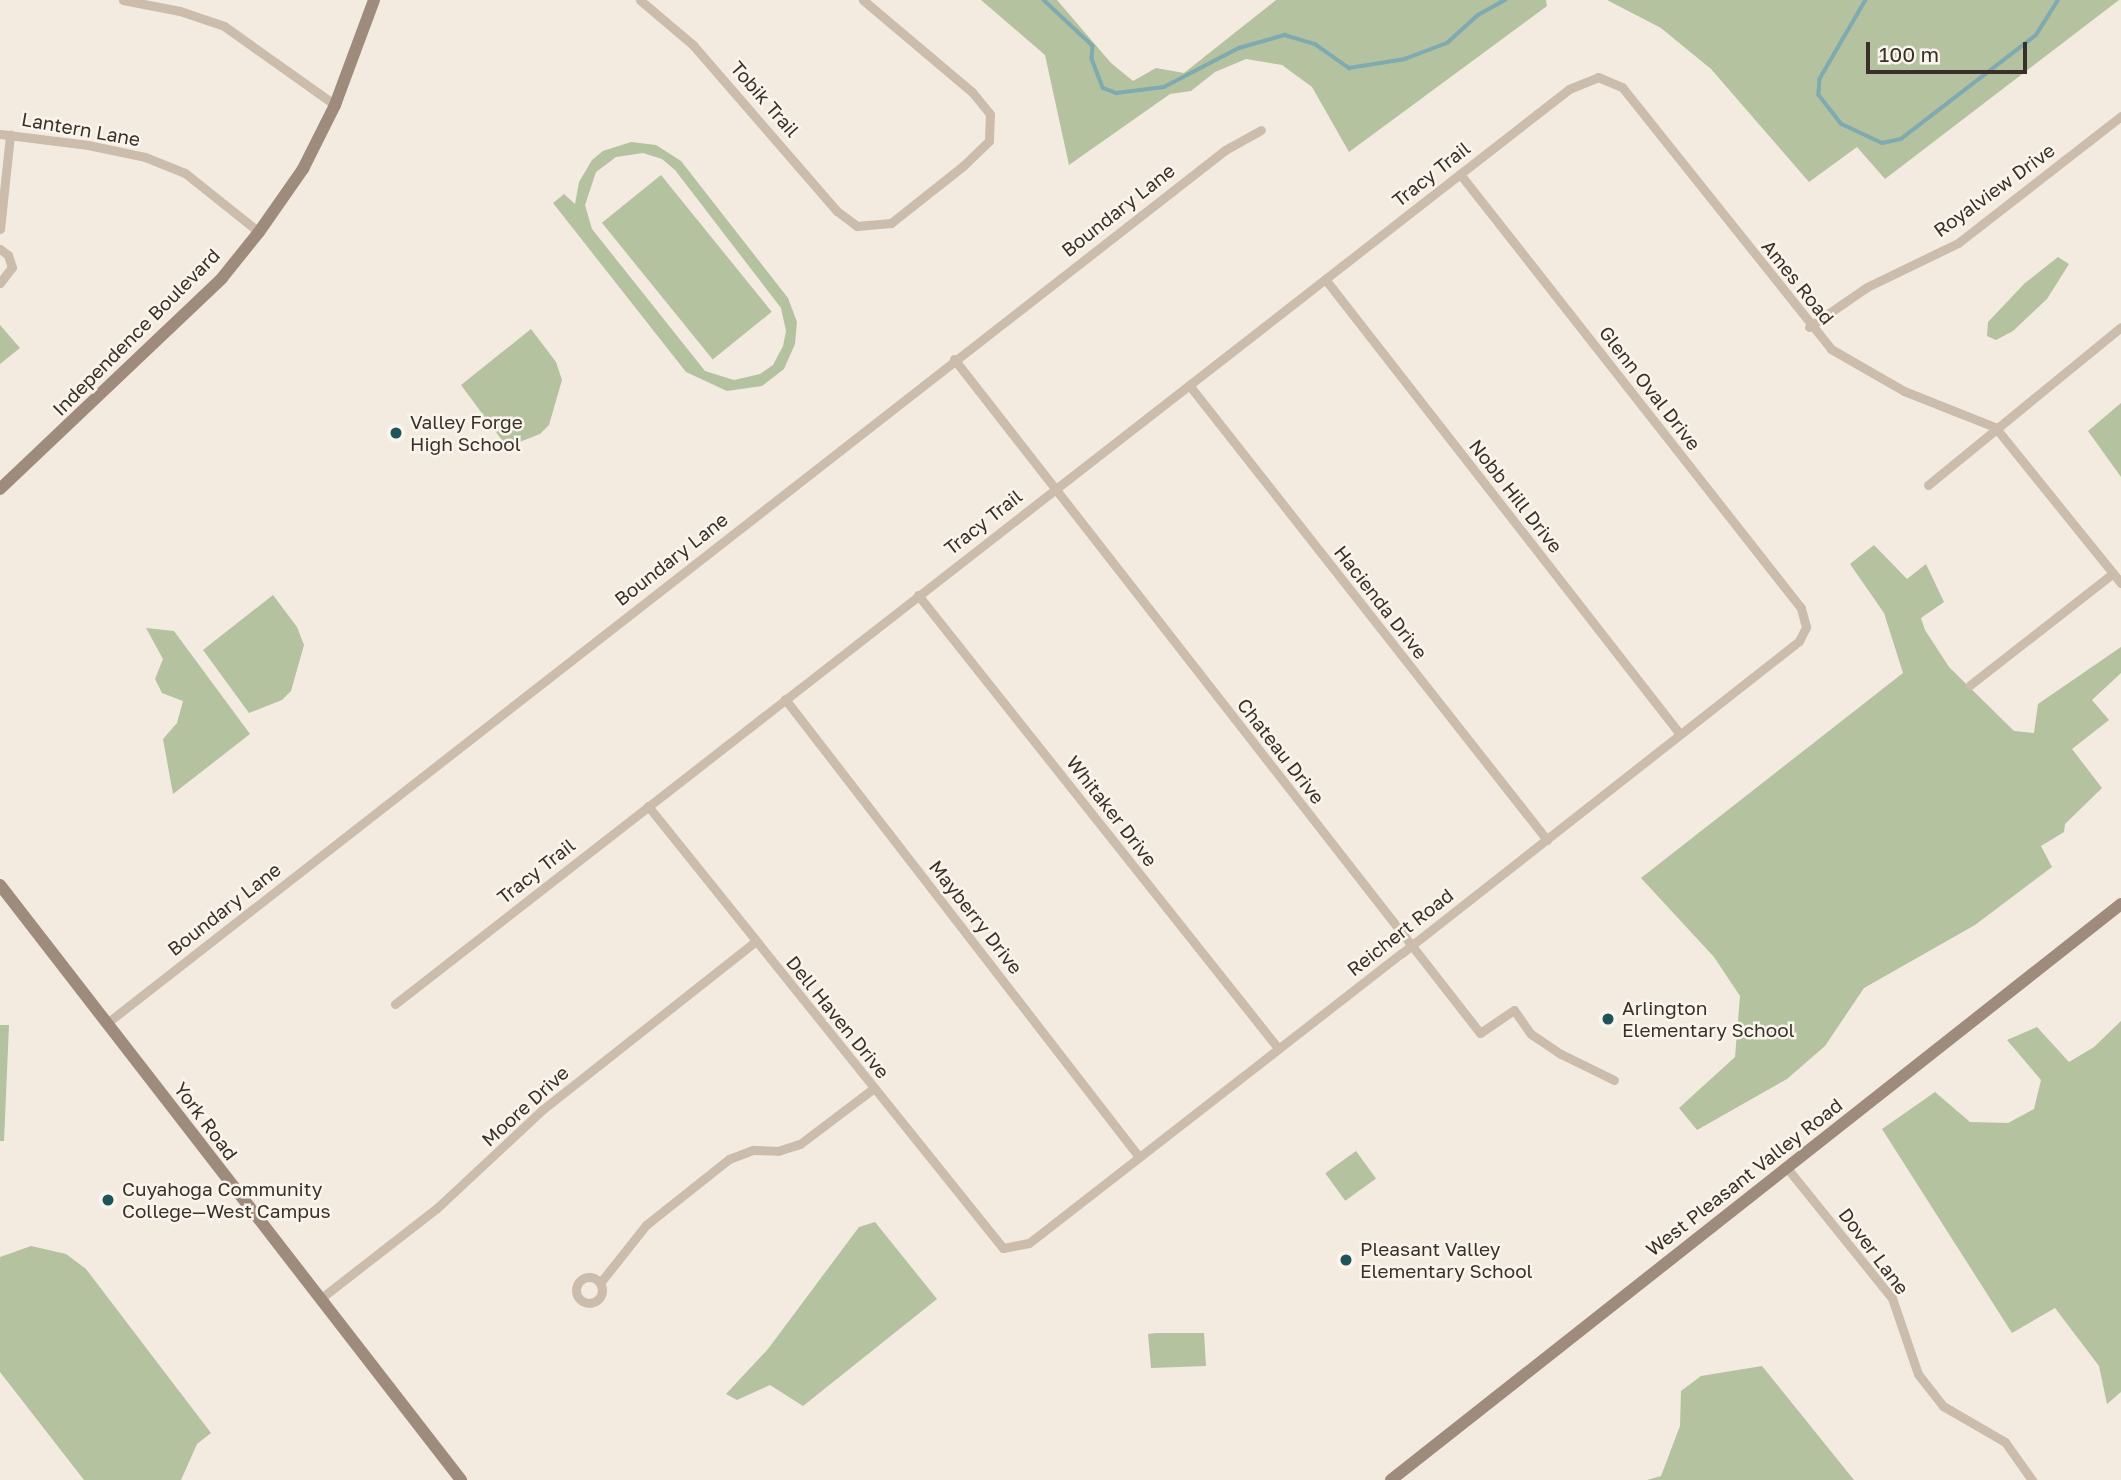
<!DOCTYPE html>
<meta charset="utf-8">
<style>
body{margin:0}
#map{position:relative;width:2121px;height:1480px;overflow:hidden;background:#f3ebdf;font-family:"Golos Text",sans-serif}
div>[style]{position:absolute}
.green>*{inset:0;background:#b4c29f;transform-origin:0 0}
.stream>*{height:3.5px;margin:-1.75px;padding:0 1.75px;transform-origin:1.75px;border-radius:1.75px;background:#7faab0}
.street>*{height:9px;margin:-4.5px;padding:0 4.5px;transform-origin:4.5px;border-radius:4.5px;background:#cbbcab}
.street>.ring{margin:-4.5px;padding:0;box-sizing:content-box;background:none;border:9px solid #cbbcab;border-radius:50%}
.secondary>*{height:12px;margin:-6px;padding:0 6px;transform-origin:6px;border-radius:6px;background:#9f8b7c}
.dots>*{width:19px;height:19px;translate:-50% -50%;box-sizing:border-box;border:4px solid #faf5ec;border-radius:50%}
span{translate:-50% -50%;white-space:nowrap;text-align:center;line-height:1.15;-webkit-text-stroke:5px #faf5ec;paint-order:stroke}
.street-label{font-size:19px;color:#39302a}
.poi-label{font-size:19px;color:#39302a}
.left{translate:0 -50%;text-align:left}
.scale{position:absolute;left:1866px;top:42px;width:161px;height:32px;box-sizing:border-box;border:4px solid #39302a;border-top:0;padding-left:9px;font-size:21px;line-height:24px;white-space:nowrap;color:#39302a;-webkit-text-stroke:5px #faf5ec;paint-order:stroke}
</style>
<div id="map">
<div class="green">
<div style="clip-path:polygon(981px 0,1057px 0,1111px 63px,1133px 81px,1156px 68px,1184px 73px,1276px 0,1546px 0,1547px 6px,1349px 152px,1312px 87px,1282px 65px,1246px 59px,1215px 72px,1191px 91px,1170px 94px,1069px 165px,1045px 55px)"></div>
<div style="clip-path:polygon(1607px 0,2119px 0,1885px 179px,1857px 147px,1809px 182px,1711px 69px,1661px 28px)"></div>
<div style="clip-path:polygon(evenodd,631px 142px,656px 145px,681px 161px,788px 298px,797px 322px,795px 344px,784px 369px,762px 386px,727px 391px,686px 372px,553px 203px,564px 194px,575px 204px,579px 182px,592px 160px,603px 151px,631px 142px,643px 153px,662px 159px,675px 170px,781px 308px,786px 331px,783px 346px,773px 365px,760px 374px,734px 380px,705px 371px,592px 229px,585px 205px,596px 172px,616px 157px,643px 153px)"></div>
<div style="left:661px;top:175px;width:176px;height:76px;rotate:51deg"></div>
<div style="clip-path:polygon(2058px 257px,2069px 264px,2047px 299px,2013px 331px,1996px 340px,1987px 336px,1988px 322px,2025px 283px)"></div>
<div style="clip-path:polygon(0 325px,20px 348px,0 364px)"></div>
<div style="clip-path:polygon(531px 329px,556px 362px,562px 380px,549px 425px,540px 434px,507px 447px,461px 385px)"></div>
<div style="clip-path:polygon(2121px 403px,2121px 477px,2088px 431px)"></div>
<div style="clip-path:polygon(1874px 545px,1907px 579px,1926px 564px,1944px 602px,1921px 618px,1925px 630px,1949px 667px,2014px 731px,2034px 733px,2038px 704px,2121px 647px,2121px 673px,2092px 700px,2109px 720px,2072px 749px,2102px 788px,2065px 824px,2064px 832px,2041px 846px,2052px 867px,1975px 925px,1864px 988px,1825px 1046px,1787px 1079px,1697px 1130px,1679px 1108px,1735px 1057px,1740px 996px,1714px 957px,1641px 878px,1903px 673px,1884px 613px,1850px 564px)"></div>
<div style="clip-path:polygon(273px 595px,297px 627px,304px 645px,291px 691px,282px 700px,249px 713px,203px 650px)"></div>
<div style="clip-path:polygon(146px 628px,174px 631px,250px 734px,173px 794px,163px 739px,177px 723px,183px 701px,162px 693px,155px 679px,163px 659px)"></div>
<div style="clip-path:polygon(2121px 1021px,2121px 1392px,2107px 1404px,2099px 1366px,2055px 1308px,2012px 1333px,1882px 1129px,1935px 1092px,1970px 1122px,2008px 1123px,2034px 1109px,2041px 1080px,2007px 1040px,2037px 1027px,2069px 1062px,2094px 1047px)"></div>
<div style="clip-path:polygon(0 1025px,9px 1025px,4px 1141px,0 1141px)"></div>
<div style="left:1356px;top:1151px;width:34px;height:38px;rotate:54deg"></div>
<div style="clip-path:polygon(875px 1222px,937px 1299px,803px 1406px,770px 1385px,737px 1400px,726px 1394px,768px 1349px,859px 1227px)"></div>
<div style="clip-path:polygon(31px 1246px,66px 1254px,86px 1269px,211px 1433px,197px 1444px,181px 1480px,84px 1480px,0 1372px,0 1257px)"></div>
<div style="clip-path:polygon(1156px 1333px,1204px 1333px,1206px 1366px,1151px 1368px,1148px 1334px)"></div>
<div style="clip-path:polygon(1762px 1366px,1854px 1480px,1647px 1480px,1661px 1476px,1680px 1426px,1681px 1391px,1701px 1376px)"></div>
</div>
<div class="stream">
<div style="left:1044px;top:0;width:67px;rotate:43.2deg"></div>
<div style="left:1093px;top:46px;width:13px;rotate:94deg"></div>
<div style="left:1092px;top:59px;width:31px;rotate:69deg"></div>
<div style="left:1103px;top:88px;width:14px;rotate:21deg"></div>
<div style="left:1116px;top:93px;width:48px;rotate:-7.1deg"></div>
<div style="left:1164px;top:87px;width:85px;rotate:-27.5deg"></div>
<div style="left:1239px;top:48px;width:48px;rotate:-15.8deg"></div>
<div style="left:1285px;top:35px;width:31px;rotate:17deg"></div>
<div style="left:1315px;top:44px;width:42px;rotate:35.2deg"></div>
<div style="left:1349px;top:68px;width:57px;rotate:-9.1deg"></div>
<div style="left:1405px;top:59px;width:45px;rotate:-20.9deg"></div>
<div style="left:1447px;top:43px;width:42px;rotate:-42.1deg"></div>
<div style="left:1478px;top:15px;width:31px;rotate:-29deg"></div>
<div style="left:1866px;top:0;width:91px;rotate:120.2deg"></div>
<div style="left:1820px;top:79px;width:16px;rotate:94deg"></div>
<div style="left:1819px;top:95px;width:37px;rotate:52deg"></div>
<div style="left:1842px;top:124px;width:44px;rotate:25.4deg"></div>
<div style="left:1882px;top:143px;width:19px;rotate:-12deg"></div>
<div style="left:1901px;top:139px;width:170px;rotate:-37.6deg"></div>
<div style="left:2036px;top:35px;width:41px;rotate:-57.8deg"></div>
</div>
<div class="street">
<div style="left:123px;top:0;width:58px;rotate:10.9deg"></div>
<div style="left:180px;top:11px;width:46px;rotate:18.8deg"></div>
<div style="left:224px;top:26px;width:136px;rotate:35.4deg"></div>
<div style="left:640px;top:0;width:70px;rotate:40.3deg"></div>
<div style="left:693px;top:45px;width:220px;rotate:49.1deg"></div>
<div style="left:837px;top:211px;width:25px;rotate:37deg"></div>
<div style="left:857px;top:226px;width:34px;rotate:-5deg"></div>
<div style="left:891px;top:223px;width:92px;rotate:-38.4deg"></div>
<div style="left:963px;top:166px;width:36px;rotate:-44deg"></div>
<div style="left:989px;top:141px;width:27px;rotate:-88deg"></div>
<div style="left:990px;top:114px;width:28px;rotate:-129deg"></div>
<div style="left:972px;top:92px;width:143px;rotate:-139.8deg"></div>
<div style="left:0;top:134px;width:89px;rotate:7.1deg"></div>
<div style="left:88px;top:145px;width:58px;rotate:11.9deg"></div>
<div style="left:145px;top:157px;width:43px;rotate:21.8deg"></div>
<div style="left:185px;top:173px;width:95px;rotate:38.6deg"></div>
<div style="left:0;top:229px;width:95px;rotate:-83.9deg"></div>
<div style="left:0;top:249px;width:10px;rotate:37deg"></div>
<div style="left:8px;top:255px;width:13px;rotate:72deg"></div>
<div style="left:12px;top:267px;width:20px;rotate:127deg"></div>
<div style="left:1325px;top:279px;width:577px;rotate:52.04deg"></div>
<div style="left:1809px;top:327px;width:70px;rotate:-34.6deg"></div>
<div style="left:1867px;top:287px;width:101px;rotate:-25.8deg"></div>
<div style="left:1958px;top:243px;width:207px;rotate:-37.9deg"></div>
<div style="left:954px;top:359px;width:855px;rotate:52.03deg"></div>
<div style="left:1480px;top:1033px;width:41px;rotate:-34.1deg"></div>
<div style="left:1514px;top:1010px;width:29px;rotate:55deg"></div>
<div style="left:1531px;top:1034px;width:36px;rotate:34deg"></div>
<div style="left:1561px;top:1054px;width:59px;rotate:26.1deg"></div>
<div style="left:1189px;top:385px;width:579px;rotate:51.8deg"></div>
<div style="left:1928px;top:485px;width:249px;rotate:-39.3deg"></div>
<div style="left:918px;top:595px;width:579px;rotate:51.53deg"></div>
<div style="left:1970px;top:685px;width:179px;rotate:-38deg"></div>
<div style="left:785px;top:699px;width:579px;rotate:52.3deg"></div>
<div style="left:648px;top:806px;width:567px;rotate:51.23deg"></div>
<div style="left:1003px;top:1248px;width:26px;rotate:-11deg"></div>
<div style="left:1029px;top:1243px;width:472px;rotate:-37.9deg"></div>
<div style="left:1402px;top:953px;width:505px;rotate:-38.16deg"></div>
<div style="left:1799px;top:641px;width:16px;rotate:-63deg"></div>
<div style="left:1806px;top:627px;width:20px;rotate:-105deg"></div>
<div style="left:1801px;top:608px;width:552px;rotate:-128.16deg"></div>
<div style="left:395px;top:1004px;width:1488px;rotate:-37.93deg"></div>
<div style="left:1569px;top:89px;width:31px;rotate:-22deg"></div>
<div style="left:1598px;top:77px;width:26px;rotate:23deg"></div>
<div style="left:1622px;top:87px;width:335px;rotate:51.4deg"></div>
<div style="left:1831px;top:349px;width:84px;rotate:29.9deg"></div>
<div style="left:1904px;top:391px;width:98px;rotate:21.6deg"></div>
<div style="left:1995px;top:427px;width:201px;rotate:51.1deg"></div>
<div style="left:107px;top:1023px;width:1418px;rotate:-37.98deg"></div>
<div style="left:1225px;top:150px;width:41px;rotate:-29.1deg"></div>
<div style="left:1787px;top:1168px;width:167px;rotate:51.1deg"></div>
<div style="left:1892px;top:1298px;width:80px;rotate:71.1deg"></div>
<div style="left:1918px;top:1374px;width:41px;rotate:52deg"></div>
<div style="left:1943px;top:1406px;width:72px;rotate:30.1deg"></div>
<div style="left:2005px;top:1442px;width:47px;rotate:54.6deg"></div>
<div class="ring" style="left:576px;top:1277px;width:17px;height:17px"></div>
<div style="left:600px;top:1283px;width:74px;rotate:-51.6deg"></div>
<div style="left:646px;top:1225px;width:106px;rotate:-38.5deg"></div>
<div style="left:729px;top:1159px;width:26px;rotate:-21deg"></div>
<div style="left:753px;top:1150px;width:25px;rotate:2deg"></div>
<div style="left:778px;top:1151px;width:23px;rotate:-18deg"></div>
<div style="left:800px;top:1144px;width:93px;rotate:-37.1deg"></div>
<div style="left:320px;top:1299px;width:148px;rotate:-37.9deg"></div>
<div style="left:437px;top:1208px;width:144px;rotate:-43deg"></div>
<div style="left:542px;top:1110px;width:271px;rotate:-38.3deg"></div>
</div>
<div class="secondary">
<div style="left:0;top:489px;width:306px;rotate:-43.5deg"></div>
<div style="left:222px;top:278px;width:59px;rotate:-51.2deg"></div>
<div style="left:259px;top:232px;width:77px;rotate:-55.1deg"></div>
<div style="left:303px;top:169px;width:72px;rotate:-63.4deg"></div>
<div style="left:335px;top:105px;width:112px;rotate:-69.6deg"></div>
<div style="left:0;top:885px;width:753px;rotate:52.23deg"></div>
<div style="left:1391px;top:1480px;width:930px;rotate:-38.27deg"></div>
</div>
<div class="dots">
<div style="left:396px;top:433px;background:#20535a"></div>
<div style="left:1608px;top:1019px;background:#20535a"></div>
<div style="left:108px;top:1200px;background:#20535a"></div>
<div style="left:1346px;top:1260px;background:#20535a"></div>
</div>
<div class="street-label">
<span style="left:765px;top:99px;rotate:49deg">Tobik Trail</span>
<span style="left:81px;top:129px;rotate:10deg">Lantern Lane</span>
<span style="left:1431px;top:174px;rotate:-38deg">Tracy Trail</span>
<span style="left:1994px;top:190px;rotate:-36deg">Royalview Drive</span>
<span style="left:1118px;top:210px;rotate:-38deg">Boundary Lane</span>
<span style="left:1798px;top:282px;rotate:51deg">Ames Road</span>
<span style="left:136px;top:332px;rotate:-45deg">Independence Boulevard</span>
<span style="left:1650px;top:388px;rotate:52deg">Glenn Oval Drive</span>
<span style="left:1516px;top:496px;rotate:52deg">Nobb Hill Drive</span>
<span style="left:983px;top:522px;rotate:-38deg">Tracy Trail</span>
<span style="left:671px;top:559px;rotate:-38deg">Boundary Lane</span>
<span style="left:1381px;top:602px;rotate:52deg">Hacienda Drive</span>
<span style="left:1281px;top:751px;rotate:52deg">Chateau Drive</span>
<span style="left:1112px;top:811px;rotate:52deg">Whitaker Drive</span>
<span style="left:536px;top:871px;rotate:-38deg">Tracy Trail</span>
<span style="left:224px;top:909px;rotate:-38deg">Boundary Lane</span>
<span style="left:976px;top:917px;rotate:52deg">Mayberry Drive</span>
<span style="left:1400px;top:932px;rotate:-38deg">Reichert Road</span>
<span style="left:838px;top:1017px;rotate:51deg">Dell Haven Drive</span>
<span style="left:525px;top:1106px;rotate:-42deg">Moore Drive</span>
<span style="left:206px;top:1121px;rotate:53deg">York Road</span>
<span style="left:1744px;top:1177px;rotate:-38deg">West Pleasant Valley Road</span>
<span style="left:1874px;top:1251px;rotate:53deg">Dover Lane</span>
</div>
<div class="poi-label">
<span class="left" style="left:410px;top:433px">Valley Forge<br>High School</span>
<span class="left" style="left:1622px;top:1019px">Arlington<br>Elementary School</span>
<span class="left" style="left:122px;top:1200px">Cuyahoga Community<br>College—West Campus</span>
<span class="left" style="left:1360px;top:1260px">Pleasant Valley<br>Elementary School</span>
</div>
<div class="scale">100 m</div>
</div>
